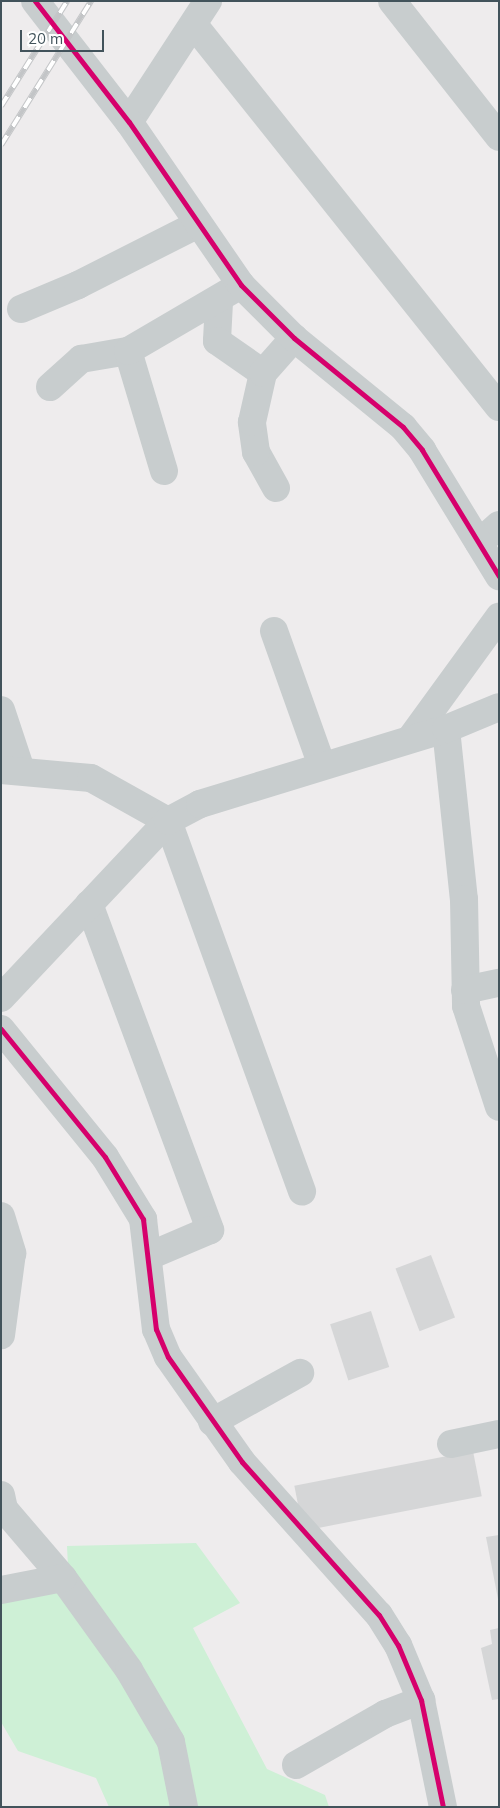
<!DOCTYPE html>
<style>
body{margin:0}
#map{position:relative;width:500px;height:1808px;overflow:hidden;background:#eeeced;font-family:Mulish,sans-serif}
div>[style]{position:absolute}
.green>*{inset:0;background:#cef0d6}
.building>*{inset:0;background:#d5d6d7;transform-origin:0 0}
.minor>*{height:28px;margin:-14px;padding:0 14px;transform-origin:14px;border-radius:14px;background:#c8cdce}
.tertiary>*{height:28px;margin:-14px;padding:0 14px;transform-origin:14px;border-radius:14px;background:#c8cdce}
.rail>*{height:5.5px;margin-top:-2.75px;transform-origin:0;background:repeating-linear-gradient(90deg,#fff 0 11px,#c3c5c7 0 22px);box-sizing:border-box;border-block:1px solid #c3c5c7}
.cycleway>*{height:5px;margin:-2.5px;padding:0 2.5px;transform-origin:2.5px;border-radius:2.5px;background:#d6006c}
span{translate:-50% -50%;white-space:nowrap;text-align:center;line-height:1.15;-webkit-text-stroke:4px #fff;paint-order:stroke}
.frame{position:absolute;inset:0;border:2px solid #42535b;pointer-events:none}
.scale{position:absolute;left:20px;top:30px;width:84px;height:22px;box-sizing:border-box;border:2px solid #42535b;border-top:0;padding-left:6px;font-size:15px;line-height:18px;white-space:nowrap;color:#42535b;-webkit-text-stroke:4px #fff;paint-order:stroke}
</style>
<div id="map">
<div class="green">
<div style="clip-path:polygon(196px 1543px,240px 1603px,193px 1628px,267px 1769px,325px 1795px,329px 1807px,109px 1807px,96px 1778px,18px 1751px,1px 1722px,1px 1600px,68px 1567px,67px 1546px)"></div>
</div>
<div class="building">
<div style="left:431px;top:1255px;width:67px;height:38px;rotate:69deg"></div>
<div style="left:371px;top:1311px;width:59px;height:43px;rotate:72deg"></div>
<div style="left:473px;top:1451px;width:46px;height:182px;rotate:79deg"></div>
<div style="clip-path:polygon(499px 1535px,499px 1599px,498px 1599px,486px 1537px)"></div>
<div style="clip-path:polygon(499px 1628px,499px 1699px,492px 1700px,481px 1648px,492px 1644px,490px 1630px)"></div>
</div>
<div class="minor">
<div style="left:392px;top:1px;width:173px;rotate:51.8deg"></div>
<div style="left:194px;top:25px;width:489px;rotate:51.4deg"></div>
<div style="left:129px;top:122px;width:145px;rotate:-56.9deg"></div>
<div style="left:219px;top:302px;width:39px;rotate:93deg"></div>
<div style="left:217px;top:341px;width:56px;rotate:34.8deg"></div>
<div style="left:21px;top:309px;width:62px;rotate:-22.8deg"></div>
<div style="left:78px;top:285px;width:135px;rotate:-26.9deg"></div>
<div style="left:50px;top:387px;width:42px;rotate:-42.1deg"></div>
<div style="left:81px;top:359px;width:48px;rotate:-9.7deg"></div>
<div style="left:164px;top:471px;width:125px;rotate:-106.7deg"></div>
<div style="left:128px;top:351px;width:131px;rotate:-30.3deg"></div>
<div style="left:276px;top:488px;width:41px;rotate:-119.1deg"></div>
<div style="left:256px;top:452px;width:30px;rotate:-98deg"></div>
<div style="left:252px;top:422px;width:50px;rotate:-77.3deg"></div>
<div style="left:263px;top:373px;width:47px;rotate:-48.5deg"></div>
<div style="left:479px;top:543px;width:27px;rotate:-42deg"></div>
<div style="left:274px;top:631px;width:143px;rotate:70.4deg"></div>
<div style="left:1px;top:710px;width:63px;rotate:71.6deg"></div>
<div style="left:446px;top:729px;width:171px;rotate:84deg"></div>
<div style="left:464px;top:899px;width:107px;rotate:88.9deg"></div>
<div style="left:466px;top:1006px;width:106px;rotate:71.9deg"></div>
<div style="left:411px;top:738px;width:150px;rotate:-54deg"></div>
<div style="left:1px;top:770px;width:90px;rotate:5.1deg"></div>
<div style="left:91px;top:778px;width:88px;rotate:29.2deg"></div>
<div style="left:168px;top:821px;width:394px;rotate:70.1deg"></div>
<div style="left:89px;top:904px;width:348px;rotate:69.6deg"></div>
<div style="left:210px;top:1230px;width:66px;rotate:156.9deg"></div>
<div style="left:465px;top:990px;width:35px;rotate:-12deg"></div>
<div style="left:1px;top:1029px;width:165px;rotate:50.9deg"></div>
<div style="left:105px;top:1157px;width:73px;rotate:58.5deg"></div>
<div style="left:143px;top:1219px;width:111px;rotate:83.3deg"></div>
<div style="left:156px;top:1329px;width:30px;rotate:67deg"></div>
<div style="left:168px;top:1357px;width:128px;rotate:54.8deg"></div>
<div style="left:242px;top:1462px;width:205px;rotate:48.2deg"></div>
<div style="left:379px;top:1615px;width:36px;rotate:58deg"></div>
<div style="left:398px;top:1645px;width:60px;rotate:67.3deg"></div>
<div style="left:421px;top:1700px;width:109px;rotate:78.4deg"></div>
<div style="left:1px;top:1216px;width:39px;rotate:73deg"></div>
<div style="left:12px;top:1253px;width:83px;rotate:97.6deg"></div>
<div style="left:212px;top:1422px;width:101px;rotate:-29.1deg"></div>
<div style="left:451px;top:1444px;width:49px;rotate:-11.8deg"></div>
<div style="left:1px;top:1495px;width:14px;rotate:78deg"></div>
<div style="left:4px;top:1509px;width:91px;rotate:49.5deg"></div>
<div style="left:63px;top:1578px;width:113px;rotate:54.3deg"></div>
<div style="left:129px;top:1670px;width:83px;rotate:59.7deg"></div>
<div style="left:171px;top:1742px;width:66px;rotate:78.7deg"></div>
<div style="left:1px;top:1590px;width:63px;rotate:-11deg"></div>
<div style="left:296px;top:1765px;width:103px;rotate:-29.8deg"></div>
<div style="left:385px;top:1714px;width:39px;rotate:-21deg"></div>
</div>
<div class="tertiary">
<div style="left:35px;top:1px;width:153px;rotate:52.2deg"></div>
<div style="left:129px;top:122px;width:198px;rotate:55.5deg"></div>
<div style="left:241px;top:285px;width:75px;rotate:45deg"></div>
<div style="left:294px;top:338px;width:141px;rotate:39.2deg"></div>
<div style="left:403px;top:427px;width:30px;rotate:50deg"></div>
<div style="left:422px;top:450px;width:148px;rotate:58.6deg"></div>
<div style="left:1px;top:998px;width:243px;rotate:-46.7deg"></div>
<div style="left:168px;top:821px;width:36px;rotate:-28deg"></div>
<div style="left:200px;top:804px;width:257px;rotate:-17deg"></div>
<div style="left:446px;top:729px;width:57px;rotate:-22.5deg"></div>
</div>
<div class="rail">
<div style="left:1px;top:106px;width:124px;rotate:-57.8deg"></div>
<div style="left:1px;top:145px;width:170px;rotate:-58deg"></div>
</div>
<div class="cycleway">
<div style="left:35px;top:1px;width:153px;rotate:52.2deg"></div>
<div style="left:129px;top:122px;width:198px;rotate:55.5deg"></div>
<div style="left:241px;top:285px;width:75px;rotate:45deg"></div>
<div style="left:294px;top:338px;width:141px;rotate:39.2deg"></div>
<div style="left:403px;top:427px;width:30px;rotate:50deg"></div>
<div style="left:422px;top:450px;width:148px;rotate:58.6deg"></div>
<div style="left:1px;top:1029px;width:165px;rotate:50.9deg"></div>
<div style="left:105px;top:1157px;width:73px;rotate:58.5deg"></div>
<div style="left:143px;top:1219px;width:111px;rotate:83.3deg"></div>
<div style="left:156px;top:1329px;width:30px;rotate:67deg"></div>
<div style="left:168px;top:1357px;width:128px;rotate:54.8deg"></div>
<div style="left:242px;top:1462px;width:205px;rotate:48.2deg"></div>
<div style="left:379px;top:1615px;width:36px;rotate:58deg"></div>
<div style="left:398px;top:1645px;width:60px;rotate:67.3deg"></div>
<div style="left:421px;top:1700px;width:109px;rotate:78.4deg"></div>
</div>
<div class="frame"></div>
<div class="scale">20 m</div>
</div>
